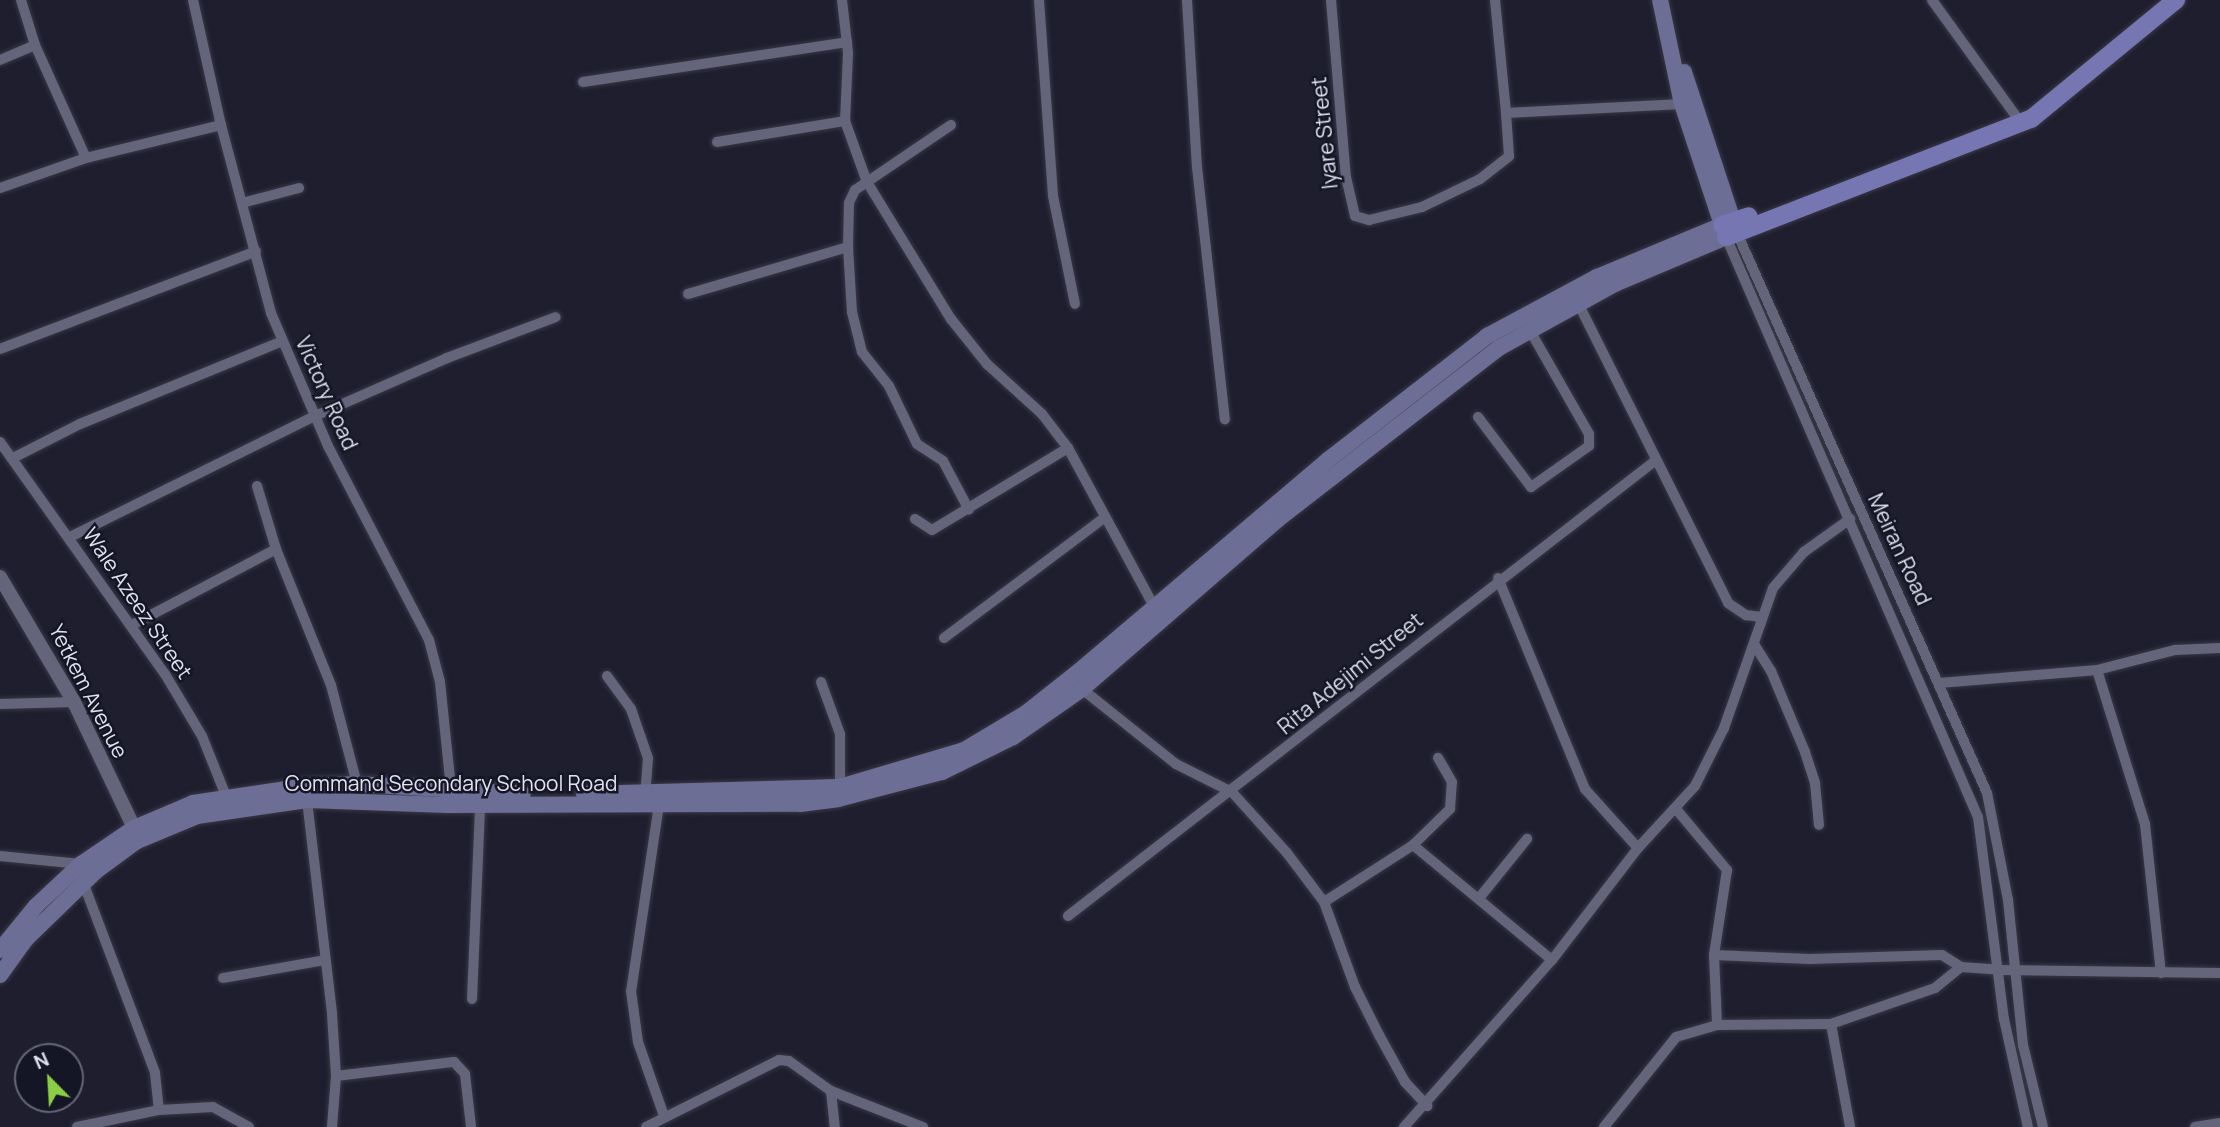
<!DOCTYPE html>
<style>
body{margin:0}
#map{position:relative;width:2220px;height:1127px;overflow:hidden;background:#1e1e2f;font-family:Manrope,sans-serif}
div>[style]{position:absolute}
.roads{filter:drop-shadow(0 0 2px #383846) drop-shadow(0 0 2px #383846)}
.minor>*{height:10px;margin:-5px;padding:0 5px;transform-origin:5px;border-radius:5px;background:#64657a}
.tertiary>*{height:14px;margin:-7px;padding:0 7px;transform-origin:7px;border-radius:7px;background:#64657a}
.secondary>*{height:16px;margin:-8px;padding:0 8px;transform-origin:8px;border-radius:8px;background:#6d6e96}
.primary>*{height:18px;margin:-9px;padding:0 9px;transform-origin:9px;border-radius:9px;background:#7576b2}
span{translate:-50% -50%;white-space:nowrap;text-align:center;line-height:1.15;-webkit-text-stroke:5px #141525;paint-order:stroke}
.street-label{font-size:21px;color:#e1e2ee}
.north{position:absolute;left:14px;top:1043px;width:70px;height:70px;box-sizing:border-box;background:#141525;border:2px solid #666775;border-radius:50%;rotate:336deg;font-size:19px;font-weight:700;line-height:28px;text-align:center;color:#e1e2ee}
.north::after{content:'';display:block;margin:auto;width:24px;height:32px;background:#8bce46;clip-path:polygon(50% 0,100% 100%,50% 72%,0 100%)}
</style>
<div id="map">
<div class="roads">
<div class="minor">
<div style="left:193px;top:0;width:128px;rotate:77.4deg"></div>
<div style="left:221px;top:125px;width:195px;rotate:75.1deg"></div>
<div style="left:271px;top:313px;width:145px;rotate:66.8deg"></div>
<div style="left:328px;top:446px;width:219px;rotate:62.5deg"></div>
<div style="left:429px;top:640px;width:43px;rotate:75.3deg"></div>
<div style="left:440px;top:682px;width:107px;rotate:84.1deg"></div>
<div style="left:842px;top:0;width:53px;rotate:83.5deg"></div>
<div style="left:848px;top:53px;width:68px;rotate:92.5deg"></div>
<div style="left:845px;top:121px;width:65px;rotate:70.2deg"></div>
<div style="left:867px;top:182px;width:161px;rotate:58.5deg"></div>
<div style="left:951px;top:319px;width:58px;rotate:51.3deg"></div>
<div style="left:987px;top:364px;width:74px;rotate:42.3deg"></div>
<div style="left:1042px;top:414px;width:43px;rotate:52.6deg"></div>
<div style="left:1068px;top:448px;width:182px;rotate:61.5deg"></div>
<div style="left:1039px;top:0;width:196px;rotate:85.9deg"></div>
<div style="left:1053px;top:196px;width:110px;rotate:78.5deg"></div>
<div style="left:1187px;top:0;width:167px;rotate:86.6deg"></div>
<div style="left:1197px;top:167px;width:254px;rotate:83.7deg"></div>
<div style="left:1331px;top:0;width:178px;rotate:85.2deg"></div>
<div style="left:1346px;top:177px;width:40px;rotate:77deg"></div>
<div style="left:1355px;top:216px;width:15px;rotate:16deg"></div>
<div style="left:1369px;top:220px;width:55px;rotate:-13.8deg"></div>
<div style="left:1422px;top:207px;width:64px;rotate:-25.8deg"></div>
<div style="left:1480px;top:179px;width:37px;rotate:-38deg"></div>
<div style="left:1509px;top:156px;width:43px;rotate:-94deg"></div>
<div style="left:1495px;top:0;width:114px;rotate:84.4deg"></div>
<div style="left:1506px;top:113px;width:176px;rotate:-2.9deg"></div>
<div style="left:1932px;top:0;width:143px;rotate:54.1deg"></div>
<div style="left:35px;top:45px;width:124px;rotate:65.7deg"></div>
<div style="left:0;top:60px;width:38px;rotate:-23deg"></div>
<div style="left:35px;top:45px;width:47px;rotate:-107.3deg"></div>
<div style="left:583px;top:82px;width:267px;rotate:-8.6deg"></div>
<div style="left:951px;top:125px;width:116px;rotate:145.9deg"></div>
<div style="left:855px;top:190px;width:14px;rotate:115deg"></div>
<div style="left:849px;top:203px;width:44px;rotate:91.3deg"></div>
<div style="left:848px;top:247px;width:65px;rotate:86.5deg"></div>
<div style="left:852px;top:312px;width:41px;rotate:76deg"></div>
<div style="left:862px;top:352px;width:43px;rotate:51.5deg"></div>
<div style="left:889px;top:386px;width:64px;rotate:64.2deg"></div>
<div style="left:917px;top:444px;width:31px;rotate:33deg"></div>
<div style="left:943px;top:461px;width:55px;rotate:62deg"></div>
<div style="left:717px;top:142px;width:130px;rotate:-9.3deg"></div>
<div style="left:0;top:188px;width:91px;rotate:-19.2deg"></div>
<div style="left:86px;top:158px;width:139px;rotate:-13.7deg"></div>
<div style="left:242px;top:203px;width:59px;rotate:-14.7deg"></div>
<div style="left:1737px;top:233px;width:613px;rotate:65.94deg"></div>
<div style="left:1987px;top:793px;width:109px;rotate:78.9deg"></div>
<div style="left:2008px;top:900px;width:146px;rotate:84.1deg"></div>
<div style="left:2023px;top:1045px;width:84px;rotate:76.3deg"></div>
<div style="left:1726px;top:237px;width:632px;rotate:66.52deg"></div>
<div style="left:1978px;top:817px;width:204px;rotate:82.7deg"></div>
<div style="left:2004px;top:1019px;width:111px;rotate:77.5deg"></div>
<div style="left:688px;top:294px;width:167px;rotate:-16.4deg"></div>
<div style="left:1578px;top:303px;width:335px;rotate:63.4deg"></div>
<div style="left:1728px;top:603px;width:22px;rotate:34deg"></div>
<div style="left:1746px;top:615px;width:16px;rotate:7deg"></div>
<div style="left:0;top:349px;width:274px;rotate:-20.9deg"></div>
<div style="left:1478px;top:417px;width:88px;rotate:52.9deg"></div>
<div style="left:1531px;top:487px;width:71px;rotate:-35.3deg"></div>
<div style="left:1589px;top:446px;width:12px;rotate:-90deg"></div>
<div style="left:1589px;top:434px;width:121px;rotate:-119.7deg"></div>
<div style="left:0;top:442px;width:285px;rotate:54.6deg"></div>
<div style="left:165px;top:674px;width:72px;rotate:59.2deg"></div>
<div style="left:202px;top:736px;width:65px;rotate:68.2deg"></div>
<div style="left:13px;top:458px;width:75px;rotate:-26.9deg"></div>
<div style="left:80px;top:424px;width:218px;rotate:-22.3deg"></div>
<div style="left:257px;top:486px;width:66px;rotate:73.2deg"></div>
<div style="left:915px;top:519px;width:20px;rotate:33deg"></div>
<div style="left:932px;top:530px;width:159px;rotate:-31.1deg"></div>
<div style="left:70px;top:537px;width:273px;rotate:-26.3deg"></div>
<div style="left:315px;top:416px;width:144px;rotate:-23.7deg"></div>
<div style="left:447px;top:358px;width:116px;rotate:-20.6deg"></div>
<div style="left:1498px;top:578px;width:228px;rotate:67.6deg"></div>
<div style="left:1585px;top:789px;width:79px;rotate:48.1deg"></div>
<div style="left:132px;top:625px;width:163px;rotate:-27.8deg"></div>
<div style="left:276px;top:549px;width:147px;rotate:68deg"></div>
<div style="left:331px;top:685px;width:102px;rotate:75.3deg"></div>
<div style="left:944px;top:638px;width:200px;rotate:-36.9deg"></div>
<div style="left:1754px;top:644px;width:32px;rotate:58deg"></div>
<div style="left:1771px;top:671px;width:88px;rotate:67.2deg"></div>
<div style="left:1805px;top:752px;width:33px;rotate:72deg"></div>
<div style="left:1815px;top:783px;width:42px;rotate:84.6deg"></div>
<div style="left:2097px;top:670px;width:161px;rotate:72.7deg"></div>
<div style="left:2145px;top:824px;width:150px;rotate:83.9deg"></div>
<div style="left:607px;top:676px;width:41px;rotate:54deg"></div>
<div style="left:631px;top:709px;width:52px;rotate:70.9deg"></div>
<div style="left:648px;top:758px;width:40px;rotate:94.3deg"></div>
<div style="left:821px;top:682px;width:55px;rotate:69.9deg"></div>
<div style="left:840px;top:734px;width:53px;rotate:90deg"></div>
<div style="left:1939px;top:683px;width:159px;rotate:-4.7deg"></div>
<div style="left:2097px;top:670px;width:81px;rotate:-14.4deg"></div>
<div style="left:2175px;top:650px;width:45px;rotate:-2.5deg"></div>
<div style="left:1082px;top:689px;width:120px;rotate:38.6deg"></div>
<div style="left:1176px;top:764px;width:63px;rotate:26.6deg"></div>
<div style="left:1232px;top:792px;width:82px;rotate:48deg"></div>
<div style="left:1287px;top:853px;width:61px;rotate:52.9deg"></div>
<div style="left:1324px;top:902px;width:90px;rotate:70deg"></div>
<div style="left:1355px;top:987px;width:54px;rotate:63.4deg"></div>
<div style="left:1379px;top:1035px;width:54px;rotate:61deg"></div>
<div style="left:1405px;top:1082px;width:33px;rotate:47deg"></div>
<div style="left:0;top:704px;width:74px;rotate:-1.5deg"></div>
<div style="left:660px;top:798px;width:195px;rotate:98.5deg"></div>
<div style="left:631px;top:991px;width:51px;rotate:82.2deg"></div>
<div style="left:638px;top:1042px;width:78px;rotate:70.6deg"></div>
<div style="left:307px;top:800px;width:215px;rotate:83.3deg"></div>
<div style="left:332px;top:1014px;width:62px;rotate:86.3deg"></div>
<div style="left:336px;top:1076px;width:51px;rotate:94.5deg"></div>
<div style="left:1676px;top:809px;width:80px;rotate:50.1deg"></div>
<div style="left:1727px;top:870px;width:86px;rotate:98.7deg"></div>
<div style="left:1714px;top:955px;width:96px;rotate:2.4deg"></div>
<div style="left:1810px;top:959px;width:132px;rotate:-1.7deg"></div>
<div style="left:1942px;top:955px;width:22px;rotate:32deg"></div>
<div style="left:1961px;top:967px;width:39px;rotate:4deg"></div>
<div style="left:2000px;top:970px;width:220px;rotate:0.8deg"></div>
<div style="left:1413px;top:845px;width:180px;rotate:39.6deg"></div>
<div style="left:0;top:856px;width:81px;rotate:5.6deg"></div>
<div style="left:83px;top:882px;width:204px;rotate:69.3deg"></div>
<div style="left:155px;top:1073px;width:37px;rotate:84deg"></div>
<div style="left:1480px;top:897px;width:75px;rotate:-51deg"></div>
<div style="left:1324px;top:902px;width:106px;rotate:-32.6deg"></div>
<div style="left:1413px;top:845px;width:52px;rotate:-44.2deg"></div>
<div style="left:1450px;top:809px;width:27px;rotate:-86deg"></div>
<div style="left:1452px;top:782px;width:28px;rotate:-120deg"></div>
<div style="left:1068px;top:916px;width:744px;rotate:-37.79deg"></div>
<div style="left:1714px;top:955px;width:70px;rotate:87.5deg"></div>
<div style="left:223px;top:978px;width:104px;rotate:-10deg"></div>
<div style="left:472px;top:999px;width:194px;rotate:-87.6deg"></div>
<div style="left:1831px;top:1024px;width:105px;rotate:79.5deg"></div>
<div style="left:336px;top:1076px;width:119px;rotate:-6.8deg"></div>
<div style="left:454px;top:1062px;width:16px;rotate:47deg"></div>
<div style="left:465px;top:1074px;width:53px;rotate:83.5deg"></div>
<div style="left:831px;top:1091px;width:99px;rotate:21.4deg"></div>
<div style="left:77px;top:1127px;width:84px;rotate:-11.7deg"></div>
<div style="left:159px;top:1110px;width:54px;rotate:-3.2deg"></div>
<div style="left:213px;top:1107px;width:41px;rotate:29.1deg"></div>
<div style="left:646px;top:1127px;width:149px;rotate:-26.7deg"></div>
<div style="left:779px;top:1060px;width:10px;rotate:6deg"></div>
<div style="left:789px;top:1061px;width:52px;rotate:35.5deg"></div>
<div style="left:831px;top:1091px;width:36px;rotate:84deg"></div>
<div style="left:1404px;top:1127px;width:223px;rotate:-48.5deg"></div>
<div style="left:1552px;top:960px;width:141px;rotate:-52.5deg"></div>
<div style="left:1638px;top:848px;width:84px;rotate:-47.4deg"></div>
<div style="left:1695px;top:786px;width:65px;rotate:-63.4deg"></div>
<div style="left:1724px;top:728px;width:148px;rotate:-70.7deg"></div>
<div style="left:1773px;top:588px;width:48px;rotate:-49.3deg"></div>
<div style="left:1804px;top:552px;width:57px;rotate:-35.7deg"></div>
<div style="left:1604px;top:1127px;width:115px;rotate:-51.3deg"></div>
<div style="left:1676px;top:1037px;width:43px;rotate:-16.3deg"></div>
<div style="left:1717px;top:1025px;width:114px;rotate:-0.5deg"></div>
<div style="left:1831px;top:1024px;width:110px;rotate:-19.1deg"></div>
<div style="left:1935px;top:988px;width:33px;rotate:-39deg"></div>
<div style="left:2195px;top:1127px;width:25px;rotate:-9deg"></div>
</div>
<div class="tertiary">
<div style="left:0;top:577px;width:145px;rotate:59.4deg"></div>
<div style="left:74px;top:702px;width:140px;rotate:64.5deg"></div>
</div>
<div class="secondary">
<div style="left:1684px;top:72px;width:169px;rotate:71.8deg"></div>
<div style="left:584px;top:794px;width:256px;rotate:-1.6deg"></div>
<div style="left:840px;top:787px;width:129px;rotate:-16.6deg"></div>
<div style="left:964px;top:750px;width:72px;rotate:-30.8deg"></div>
<div style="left:1026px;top:713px;width:66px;rotate:-38.3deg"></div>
<div style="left:1078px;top:672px;width:328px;rotate:-40.3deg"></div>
<div style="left:1328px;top:460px;width:202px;rotate:-37.9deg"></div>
<div style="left:1487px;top:336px;width:125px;rotate:-28.2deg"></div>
<div style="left:1597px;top:277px;width:135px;rotate:-22.6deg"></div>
<div style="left:0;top:950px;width:57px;rotate:-50.7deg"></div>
<div style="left:36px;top:906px;width:62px;rotate:-43deg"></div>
<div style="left:81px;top:864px;width:64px;rotate:-34.2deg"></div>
<div style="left:134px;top:828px;width:64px;rotate:-23deg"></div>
<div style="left:193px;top:803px;width:115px;rotate:-8.5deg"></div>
<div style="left:307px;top:786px;width:50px;rotate:-2.3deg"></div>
<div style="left:357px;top:784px;width:166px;rotate:3.4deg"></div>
<div style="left:0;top:975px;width:44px;rotate:-54.2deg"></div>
<div style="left:26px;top:939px;width:98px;rotate:-44.2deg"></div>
<div style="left:96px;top:871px;width:51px;rotate:-36.2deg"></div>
<div style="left:137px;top:841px;width:65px;rotate:-22.6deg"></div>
<div style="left:197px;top:816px;width:111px;rotate:-8.3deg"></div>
<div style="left:307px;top:800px;width:140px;rotate:2deg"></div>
<div style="left:447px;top:805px;width:353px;rotate:-0.2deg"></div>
<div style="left:800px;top:804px;width:38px;rotate:-7deg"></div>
<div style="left:838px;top:799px;width:107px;rotate:-14.6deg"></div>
<div style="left:942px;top:772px;width:79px;rotate:-26.2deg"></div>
<div style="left:1013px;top:737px;width:84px;rotate:-34.8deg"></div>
<div style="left:1082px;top:689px;width:258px;rotate:-40.9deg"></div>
<div style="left:1277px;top:520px;width:281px;rotate:-37.8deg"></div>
<div style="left:1499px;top:348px;width:132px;rotate:-28.9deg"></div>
<div style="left:1615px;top:284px;width:121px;rotate:-22.9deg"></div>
<div style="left:1726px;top:237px;width:140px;rotate:-108.3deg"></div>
<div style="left:1682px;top:104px;width:106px;rotate:-101.9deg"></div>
</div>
<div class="primary">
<div style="left:1722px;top:225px;width:28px;rotate:-18deg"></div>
<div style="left:1726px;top:237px;width:327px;rotate:-21.2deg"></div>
<div style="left:2031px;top:119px;width:188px;rotate:-39.4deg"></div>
</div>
</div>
<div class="street-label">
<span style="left:1324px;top:133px;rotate:-96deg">Iyare Street</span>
<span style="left:327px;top:393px;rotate:66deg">Victory Road</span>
<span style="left:1900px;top:549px;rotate:65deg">Meiran Road</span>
<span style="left:138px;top:603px;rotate:56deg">Wale Azeez Street</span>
<span style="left:1350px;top:673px;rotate:-39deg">Rita Adejimi Street</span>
<span style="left:89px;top:691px;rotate:63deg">Yetkem Avenue</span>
<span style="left:451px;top:783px">Command Secondary School Road</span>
</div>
<div class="north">N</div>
</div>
